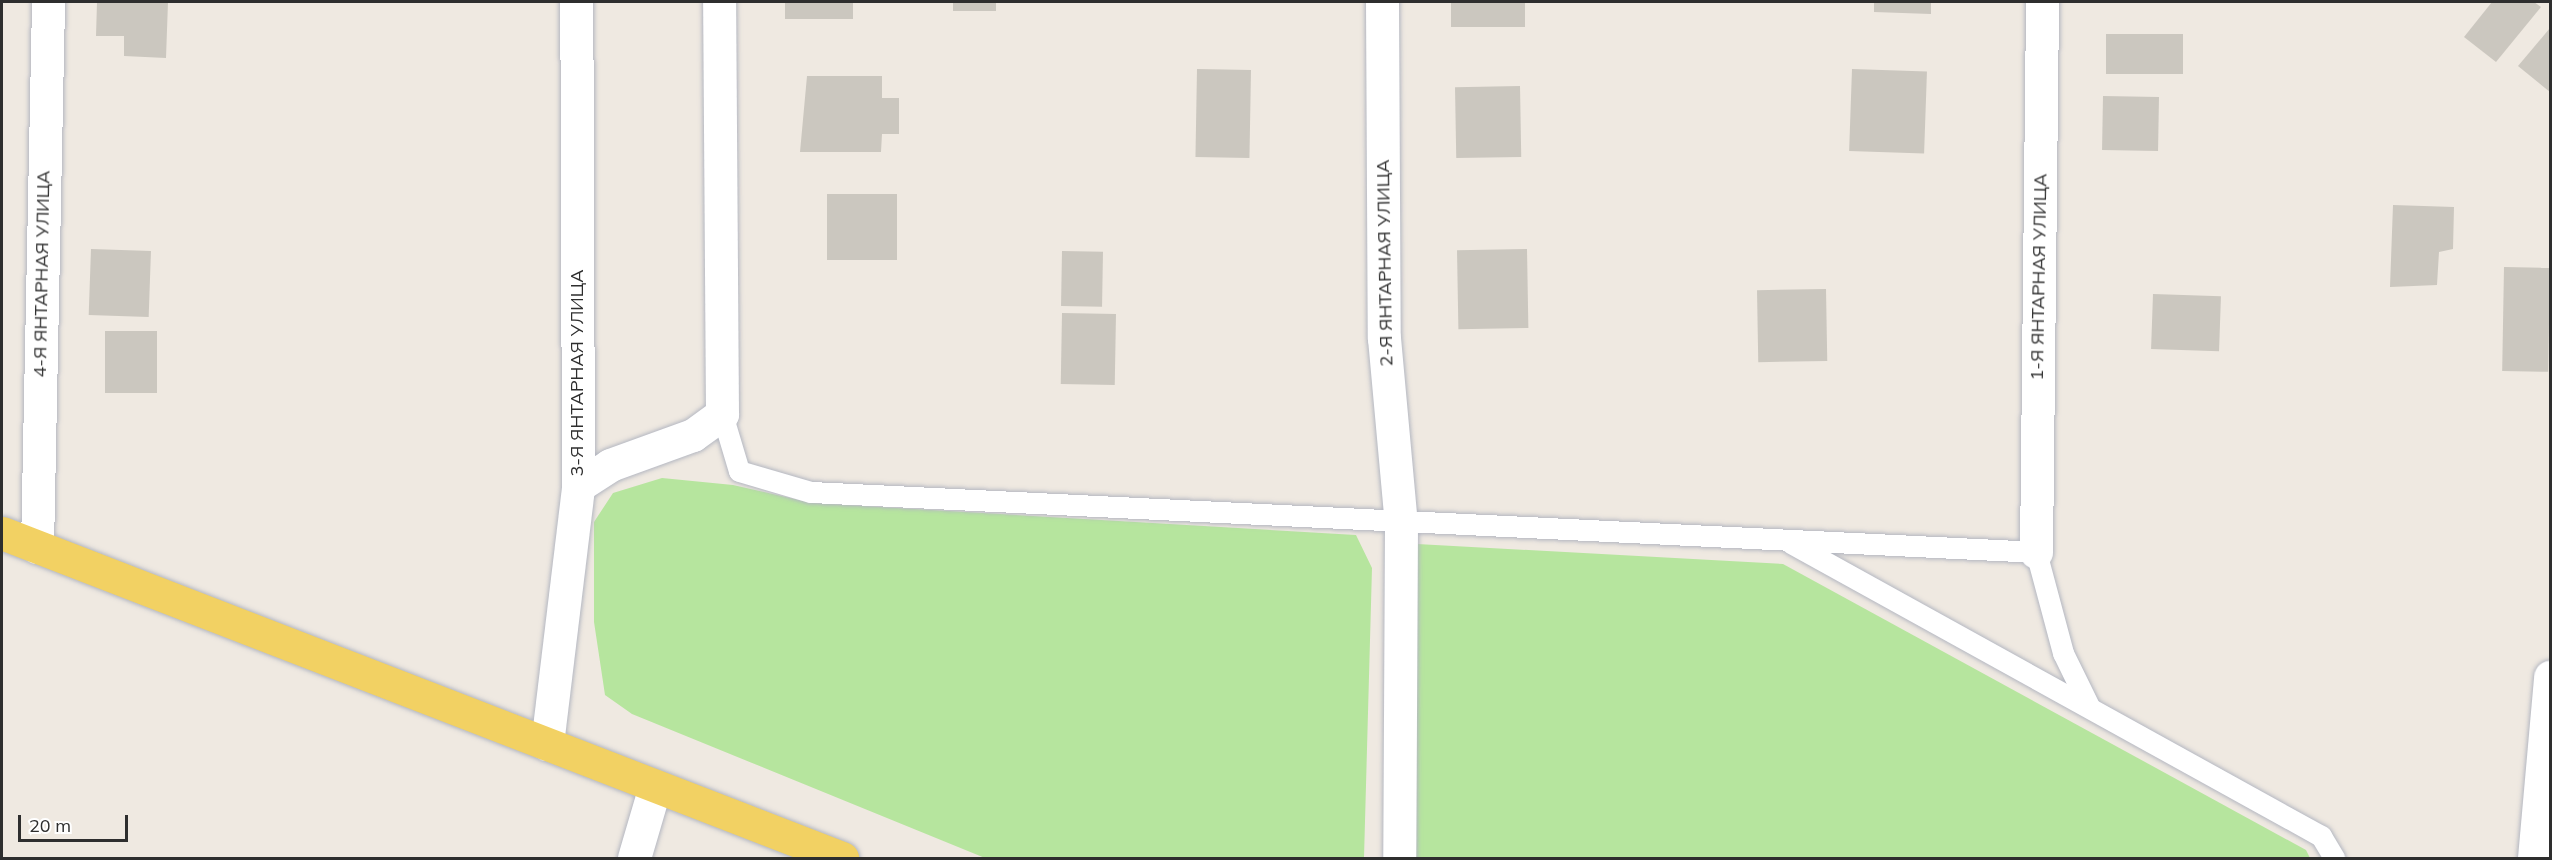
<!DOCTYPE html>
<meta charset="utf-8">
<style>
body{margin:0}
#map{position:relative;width:2552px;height:860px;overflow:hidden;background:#efe9e1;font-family:Mulish,sans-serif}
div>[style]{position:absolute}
.green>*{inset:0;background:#b6e59e}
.building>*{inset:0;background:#cbc7bf;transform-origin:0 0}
.roads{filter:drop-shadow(0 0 2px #b4b7c1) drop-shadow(0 0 2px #b4b7c1)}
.lane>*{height:21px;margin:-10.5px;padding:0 10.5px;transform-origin:10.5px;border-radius:10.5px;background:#fff}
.street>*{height:33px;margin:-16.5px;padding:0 16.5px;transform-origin:16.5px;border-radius:16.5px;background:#fff}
.primary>*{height:33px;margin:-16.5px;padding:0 16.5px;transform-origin:16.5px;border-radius:16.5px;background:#f2d163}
span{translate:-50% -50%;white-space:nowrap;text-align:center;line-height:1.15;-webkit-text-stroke:4.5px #fff;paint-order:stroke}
.street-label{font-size:18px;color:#2e2e2e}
.frame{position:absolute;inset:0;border:3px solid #2e2e2e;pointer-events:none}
.scale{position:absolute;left:18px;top:815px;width:110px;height:27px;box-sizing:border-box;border:3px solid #2e2e2e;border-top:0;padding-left:8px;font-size:18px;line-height:21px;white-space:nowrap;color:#2e2e2e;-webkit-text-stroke:4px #fff;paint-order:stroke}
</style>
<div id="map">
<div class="green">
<div style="clip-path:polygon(662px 478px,733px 485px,812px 503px,1356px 535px,1372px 568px,1364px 858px,985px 858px,632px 714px,605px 695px,594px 622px,594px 522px,613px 493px)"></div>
<div style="clip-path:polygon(1417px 544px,1783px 564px,2306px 850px,2310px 858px,1416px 858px)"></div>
</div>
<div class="building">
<div style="clip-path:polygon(97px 2px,168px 2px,166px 58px,124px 56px,124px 36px,96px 36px)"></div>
<div style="left:785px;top:2px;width:68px;height:17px"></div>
<div style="left:953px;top:2px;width:43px;height:9px"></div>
<div style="left:1451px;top:2px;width:74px;height:25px"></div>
<div style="clip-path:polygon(1874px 2px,1931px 2px,1931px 14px,1874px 12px)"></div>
<div style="clip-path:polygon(2492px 2px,2534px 2px,2541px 7px,2496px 62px,2464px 37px)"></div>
<div style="clip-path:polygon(2550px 28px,2550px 92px,2518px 66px)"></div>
<div style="left:2106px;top:34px;width:77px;height:40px"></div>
<div style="left:1197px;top:69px;width:54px;height:88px;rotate:1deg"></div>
<div style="left:1852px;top:69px;width:75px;height:82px;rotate:2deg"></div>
<div style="clip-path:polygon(807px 76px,882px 76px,882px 98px,899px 98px,899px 134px,882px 134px,881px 152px,800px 152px)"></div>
<div style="left:1520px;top:86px;width:71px;height:65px;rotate:89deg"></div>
<div style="left:2103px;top:96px;width:56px;height:54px;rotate:1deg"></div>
<div style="left:827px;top:194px;width:70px;height:66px"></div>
<div style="clip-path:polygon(2393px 205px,2454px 207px,2453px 249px,2439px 252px,2437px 285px,2390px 287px)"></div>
<div style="left:91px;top:249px;width:60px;height:66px;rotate:2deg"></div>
<div style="left:1527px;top:249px;width:79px;height:70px;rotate:89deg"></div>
<div style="left:1062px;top:251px;width:41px;height:55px;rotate:1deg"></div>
<div style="left:2504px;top:267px;width:46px;height:104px;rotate:1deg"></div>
<div style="left:1826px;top:289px;width:72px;height:69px;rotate:89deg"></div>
<div style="left:2153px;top:294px;width:68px;height:55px;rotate:2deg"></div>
<div style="left:1062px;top:313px;width:54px;height:71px;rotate:1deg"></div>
<div style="left:105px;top:331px;width:52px;height:62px"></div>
</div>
<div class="roads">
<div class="lane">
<div style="left:722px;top:414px;width:59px;rotate:73.4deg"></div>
<div style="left:739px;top:471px;width:75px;rotate:16.3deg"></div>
<div style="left:811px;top:492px;width:1226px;rotate:2.8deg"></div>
<div style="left:2036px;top:552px;width:105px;rotate:75deg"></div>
<div style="left:2063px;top:653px;width:61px;rotate:63.9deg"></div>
<div style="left:1791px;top:543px;width:606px;rotate:28.94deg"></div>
<div style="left:2321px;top:836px;width:26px;rotate:59deg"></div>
</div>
<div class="street">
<div style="left:1382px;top:2px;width:336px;rotate:89.7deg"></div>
<div style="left:1384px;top:338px;width:187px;rotate:84.8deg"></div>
<div style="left:1401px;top:524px;width:334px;rotate:90.3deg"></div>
<div style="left:578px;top:486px;width:38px;rotate:-33deg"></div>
<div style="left:610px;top:465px;width:88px;rotate:-19.9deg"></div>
<div style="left:693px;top:435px;width:36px;rotate:-36deg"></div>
<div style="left:722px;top:414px;width:412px;rotate:-90.4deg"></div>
<div style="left:37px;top:547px;width:545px;rotate:-88.84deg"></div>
<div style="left:2036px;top:552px;width:550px;rotate:-89.37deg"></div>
<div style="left:547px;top:744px;width:260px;rotate:-83.1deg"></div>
<div style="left:578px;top:486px;width:484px;rotate:-90.2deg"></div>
<div style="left:634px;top:858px;width:75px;rotate:-73.7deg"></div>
<div style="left:2534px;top:858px;width:182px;rotate:-84.9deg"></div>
</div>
<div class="primary">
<div style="left:2px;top:533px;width:901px;rotate:21.15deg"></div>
</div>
</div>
<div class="street-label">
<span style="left:1385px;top:263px;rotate:-91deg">2-Я ЯНТАРНАЯ УЛИЦА</span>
<span style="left:42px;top:274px;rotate:-89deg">4-Я ЯНТАРНАЯ УЛИЦА</span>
<span style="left:2039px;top:277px;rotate:-89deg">1-Я ЯНТАРНАЯ УЛИЦА</span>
<span style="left:577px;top:373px;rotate:-90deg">3-Я ЯНТАРНАЯ УЛИЦА</span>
</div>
<div class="frame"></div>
<div class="scale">20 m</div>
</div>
